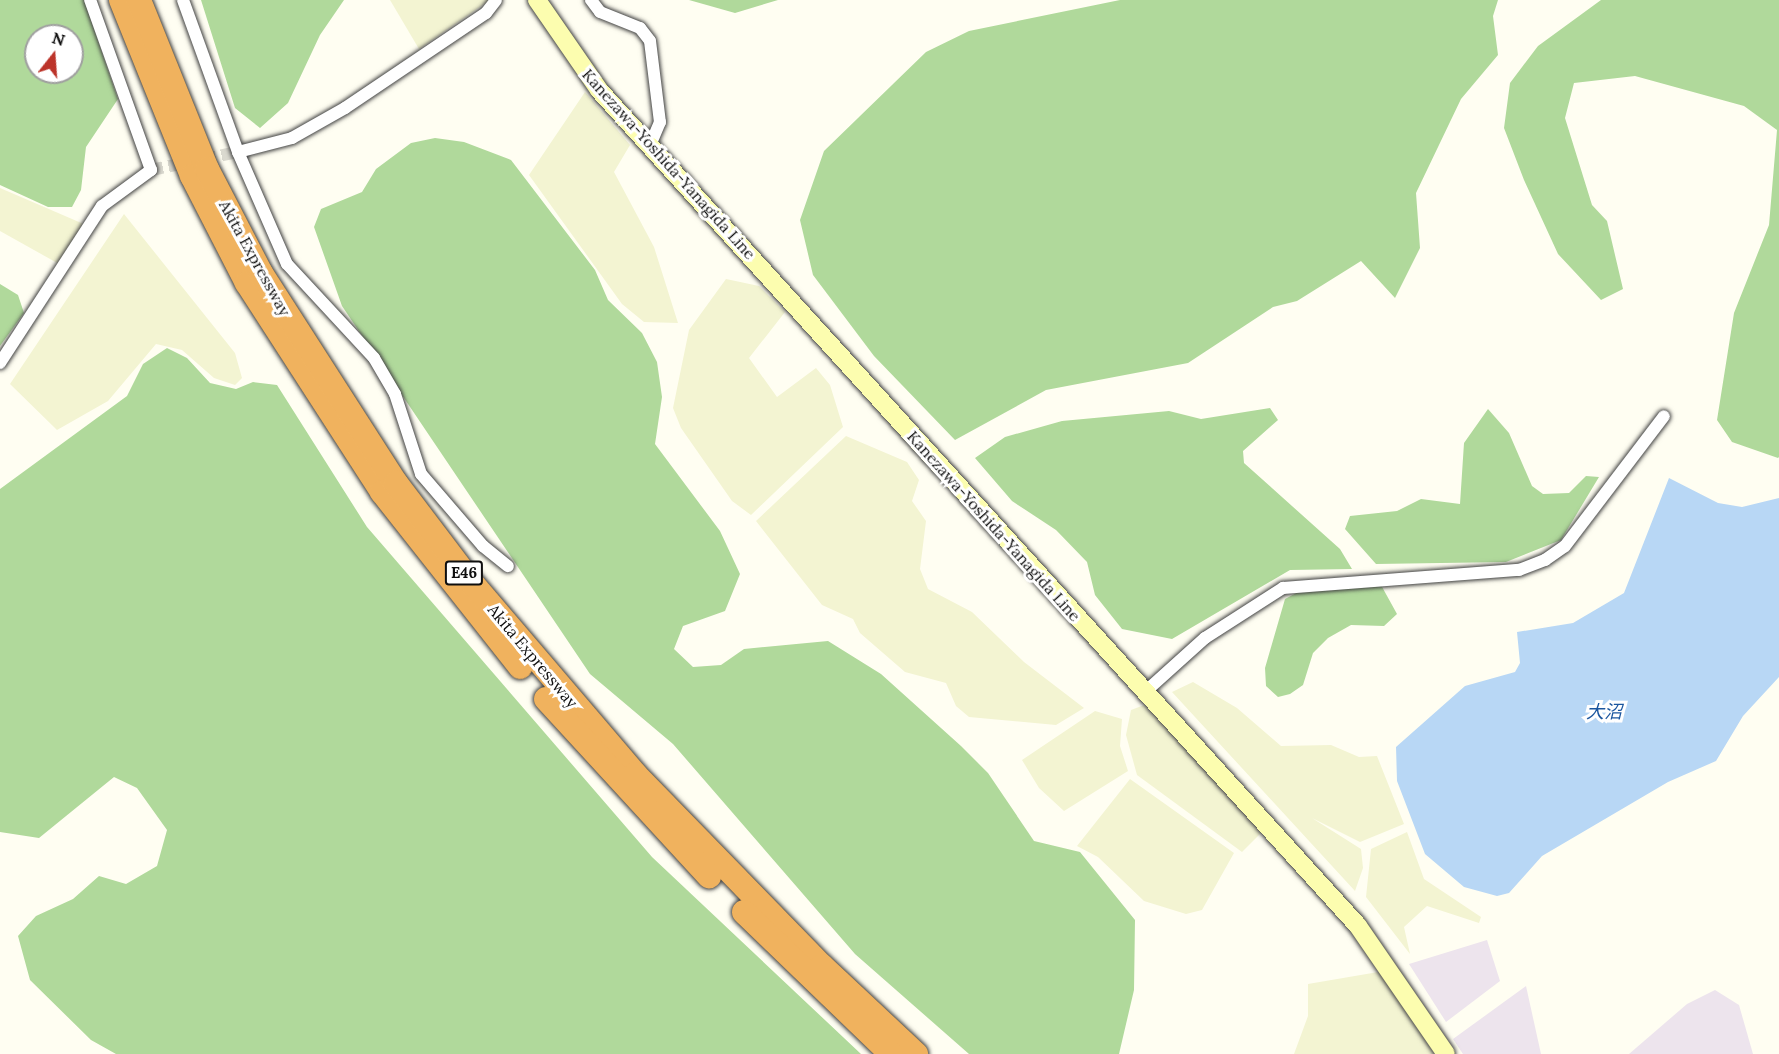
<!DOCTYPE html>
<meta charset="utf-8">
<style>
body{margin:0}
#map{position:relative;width:1779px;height:1054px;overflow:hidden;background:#fffef2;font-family:Lora,"Noto Sans JP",serif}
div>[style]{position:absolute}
.industrial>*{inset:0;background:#ede4ed}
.farmland>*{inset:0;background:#f3f4d2}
.forest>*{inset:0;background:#b0d99b}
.water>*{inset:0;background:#b8d7f5}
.street-tunnel>*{height:12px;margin-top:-6px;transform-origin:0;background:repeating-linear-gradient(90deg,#dbdad0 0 12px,transparent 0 18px)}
.roads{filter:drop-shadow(0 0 2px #424242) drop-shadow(0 0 2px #424242)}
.street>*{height:12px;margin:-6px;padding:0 6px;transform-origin:6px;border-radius:6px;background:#fff}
.secondary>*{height:18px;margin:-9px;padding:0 9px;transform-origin:9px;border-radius:9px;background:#fcfdaf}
.highway>*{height:24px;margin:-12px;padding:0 12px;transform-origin:12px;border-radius:12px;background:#f0b25e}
span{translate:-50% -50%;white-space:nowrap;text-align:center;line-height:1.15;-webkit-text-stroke:6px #fff;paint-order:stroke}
.shield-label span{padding:2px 4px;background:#fff;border:2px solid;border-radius:4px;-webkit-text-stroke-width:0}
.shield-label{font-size:15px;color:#0f0f0f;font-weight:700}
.street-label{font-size:16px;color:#0f0f0f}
.water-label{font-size:18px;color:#1b569f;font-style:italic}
.north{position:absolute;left:24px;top:24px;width:60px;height:60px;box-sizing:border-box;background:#fff;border:2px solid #9f9f9f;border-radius:50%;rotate:17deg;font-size:16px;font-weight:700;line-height:24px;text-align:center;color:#0f0f0f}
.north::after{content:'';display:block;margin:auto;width:21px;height:27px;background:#bc342a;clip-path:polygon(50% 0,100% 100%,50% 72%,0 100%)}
</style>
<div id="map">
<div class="industrial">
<div style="clip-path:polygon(1487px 940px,1500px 981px,1446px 1022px,1409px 964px)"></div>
<div style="clip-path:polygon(1526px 986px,1541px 1054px,1463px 1054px,1453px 1039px)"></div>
<div style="clip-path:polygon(1715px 990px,1739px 1005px,1753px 1054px,1629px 1054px,1687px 1004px)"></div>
</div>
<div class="farmland">
<div style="clip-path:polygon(390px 0,490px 0,419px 49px)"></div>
<div style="clip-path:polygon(585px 92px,630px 145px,614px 172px,654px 247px,678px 323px,644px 322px,622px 304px,529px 175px)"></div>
<div style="clip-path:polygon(0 188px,86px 225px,59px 264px,0 231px)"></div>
<div style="clip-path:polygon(124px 214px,235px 353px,242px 378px,235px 385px,214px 378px,182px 350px,156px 344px,108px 401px,57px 430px,10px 384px)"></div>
<div style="clip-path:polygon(726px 279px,759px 286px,785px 312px,749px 358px,777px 397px,816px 368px,830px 385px,843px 427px,751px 515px,732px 501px,681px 428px,673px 408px,689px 330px)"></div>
<div style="clip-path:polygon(846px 436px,907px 462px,919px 480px,912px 501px,926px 521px,920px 569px,928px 589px,972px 612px,1024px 662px,1084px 708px,1056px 725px,969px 717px,956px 706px,946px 683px,905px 672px,860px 633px,853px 619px,822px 605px,756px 521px)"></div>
<div style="clip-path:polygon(1193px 682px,1237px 708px,1281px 746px,1331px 745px,1359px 757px,1377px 756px,1404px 824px,1360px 842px,1312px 818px,1361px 849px,1363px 868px,1355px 891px,1172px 692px)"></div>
<div style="clip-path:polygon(1147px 704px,1262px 832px,1242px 852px,1137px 775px,1126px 735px,1131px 710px)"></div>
<div style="clip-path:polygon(1095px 711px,1122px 719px,1120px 746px,1128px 771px,1064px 811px,1039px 788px,1022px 760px)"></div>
<div style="clip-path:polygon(1130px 779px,1234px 853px,1202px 910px,1186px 914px,1144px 901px,1098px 857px,1077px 846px)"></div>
<div style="clip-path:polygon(1407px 832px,1424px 879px,1481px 917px,1479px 923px,1427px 906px,1404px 927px,1410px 954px,1366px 897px,1371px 849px)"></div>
<div style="clip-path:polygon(1384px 971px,1434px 1054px,1294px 1054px,1308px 1016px,1308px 984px)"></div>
</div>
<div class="forest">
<div style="clip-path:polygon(evenodd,0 0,84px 0,118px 99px,86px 147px,81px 190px,72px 207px,48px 207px,0 185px,0 0,36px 36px,72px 36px,72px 72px,36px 72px,36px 36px)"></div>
<div style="clip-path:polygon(201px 0,344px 0,320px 35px,288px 103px,260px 128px,235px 108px)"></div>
<div style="clip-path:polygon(689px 0,778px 0,735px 13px)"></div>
<div style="clip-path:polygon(1120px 0,1498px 0,1493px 16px,1498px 55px,1461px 99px,1416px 193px,1420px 248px,1395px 298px,1361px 261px,1297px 301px,1273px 307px,1188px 363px,1046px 390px,955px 440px,874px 356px,813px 275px,800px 220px,824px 151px,926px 52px,969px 31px)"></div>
<div style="clip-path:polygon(1601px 0,1779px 0,1779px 457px,1778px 458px,1732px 442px,1717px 420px,1734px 313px,1769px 225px,1777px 130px,1744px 106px,1635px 76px,1574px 83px,1565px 118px,1592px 205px,1607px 221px,1623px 289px,1601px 300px,1558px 254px,1524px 180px,1504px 128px,1510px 83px,1538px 46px)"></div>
<div style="clip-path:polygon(435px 138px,464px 142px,511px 160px,595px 270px,608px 300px,642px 333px,657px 362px,662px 397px,655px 444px,720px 531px,740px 574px,725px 611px,683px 626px,674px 649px,693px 667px,721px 665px,744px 649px,828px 641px,881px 674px,961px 746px,988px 773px,1034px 841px,1080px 852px,1135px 920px,1134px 990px,1119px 1054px,969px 1054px,855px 954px,673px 744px,590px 674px,342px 306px,314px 227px,321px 209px,362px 192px,376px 169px,411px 143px)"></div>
<div style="clip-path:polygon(0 284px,18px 295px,24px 313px,0 346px)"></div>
<div style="clip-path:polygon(167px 348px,187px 358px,210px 383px,236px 389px,253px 382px,277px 385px,367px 527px,652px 857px,861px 1054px,116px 1054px,91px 1040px,30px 980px,18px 936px,36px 916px,73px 899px,99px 876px,126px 884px,157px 866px,167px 830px,137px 788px,114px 777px,39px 838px,0 832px,0 489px,127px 396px,143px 364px)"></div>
<div style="clip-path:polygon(1270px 408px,1278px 420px,1243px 451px,1244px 463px,1340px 549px,1352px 569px,1290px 570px,1172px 639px,1122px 629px,1095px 595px,1087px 562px,1056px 530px,1012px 501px,975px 458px,1005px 437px,1062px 421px,1169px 411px,1201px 419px)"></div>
<div style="clip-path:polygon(1488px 409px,1509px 433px,1532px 486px,1543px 494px,1569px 493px,1586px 476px,1599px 477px,1561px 540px,1506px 562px,1376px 564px,1345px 529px,1350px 516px,1397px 511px,1421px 499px,1460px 504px,1464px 443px)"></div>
<div style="clip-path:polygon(1381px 585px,1397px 614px,1384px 626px,1351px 625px,1328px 638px,1313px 653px,1303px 685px,1290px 694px,1278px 697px,1266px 686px,1265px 668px,1285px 599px,1302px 590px)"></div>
</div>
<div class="water">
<div style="clip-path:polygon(1669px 478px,1718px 503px,1742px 507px,1779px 498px,1779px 677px,1743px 716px,1716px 761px,1668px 782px,1542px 856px,1509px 893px,1497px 896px,1464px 887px,1425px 854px,1397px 781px,1396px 747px,1465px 686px,1515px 672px,1520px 663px,1517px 632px,1573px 623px,1624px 593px)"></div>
</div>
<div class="street-tunnel">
<div style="left:151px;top:170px;width:89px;rotate:-11.7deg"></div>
</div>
<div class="roads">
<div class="street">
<div style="left:183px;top:0;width:162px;rotate:70.1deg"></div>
<div style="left:238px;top:152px;width:122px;rotate:66.4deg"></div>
<div style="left:287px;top:264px;width:128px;rotate:47.2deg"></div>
<div style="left:374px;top:358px;width:42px;rotate:59.7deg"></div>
<div style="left:395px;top:394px;width:84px;rotate:72deg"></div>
<div style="left:421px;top:474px;width:95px;rotate:49.3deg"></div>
<div style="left:483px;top:546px;width:32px;rotate:39deg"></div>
<div style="left:591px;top:0;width:15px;rotate:53deg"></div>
<div style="left:600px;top:12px;width:43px;rotate:21.8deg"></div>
<div style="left:640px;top:28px;width:16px;rotate:52deg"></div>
<div style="left:650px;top:41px;width:82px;rotate:83deg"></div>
<div style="left:660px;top:122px;width:26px;rotate:113deg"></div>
<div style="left:238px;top:152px;width:56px;rotate:-14.5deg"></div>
<div style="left:292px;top:138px;width:61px;rotate:-29.5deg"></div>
<div style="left:345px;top:108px;width:170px;rotate:-34deg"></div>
<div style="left:486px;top:13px;width:16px;rotate:-52deg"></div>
<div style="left:0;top:363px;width:187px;rotate:-57deg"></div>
<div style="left:102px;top:206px;width:61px;rotate:-36.3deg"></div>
<div style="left:151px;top:170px;width:181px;rotate:-109.7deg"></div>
<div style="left:1145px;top:692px;width:81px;rotate:-42deg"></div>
<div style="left:1205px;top:638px;width:93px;rotate:-32.7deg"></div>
<div style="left:1283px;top:588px;width:237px;rotate:-4.4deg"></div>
<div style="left:1519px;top:570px;width:28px;rotate:-21deg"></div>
<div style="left:1545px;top:560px;width:24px;rotate:-35deg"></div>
<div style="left:1565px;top:546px;width:163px;rotate:-52.7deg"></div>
</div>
<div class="secondary">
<div style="left:537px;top:0;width:109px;rotate:55.4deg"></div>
<div style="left:599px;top:90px;width:1129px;rotate:47.76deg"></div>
<div style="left:1358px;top:926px;width:155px;rotate:55.5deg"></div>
</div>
<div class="highway">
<div style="left:121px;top:0;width:190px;rotate:68deg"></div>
<div style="left:192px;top:176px;width:120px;rotate:62.8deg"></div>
<div style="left:247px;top:283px;width:249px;rotate:57.1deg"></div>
<div style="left:382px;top:492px;width:223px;rotate:51.7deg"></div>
<div style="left:139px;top:0;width:182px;rotate:68.1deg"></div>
<div style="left:207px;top:169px;width:117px;rotate:62.6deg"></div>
<div style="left:261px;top:273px;width:250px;rotate:57.3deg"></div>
<div style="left:396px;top:483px;width:126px;rotate:52.8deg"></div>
<div style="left:472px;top:583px;width:251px;rotate:49.5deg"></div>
<div style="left:635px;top:774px;width:268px;rotate:45.8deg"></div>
<div style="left:822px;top:966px;width:129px;rotate:43.1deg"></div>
<div style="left:546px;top:699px;width:241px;rotate:47.4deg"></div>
<div style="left:744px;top:912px;width:204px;rotate:44deg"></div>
</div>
</div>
<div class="shield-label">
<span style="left:464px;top:573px">E46</span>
</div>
<div class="street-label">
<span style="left:669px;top:164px;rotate:48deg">Kanezawa-Yoshida-Yanagida Line</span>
<span style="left:255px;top:258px;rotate:61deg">Akita Expressway</span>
<span style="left:994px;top:526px;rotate:48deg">Kanezawa-Yoshida-Yanagida Line</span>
<span style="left:533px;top:656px;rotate:50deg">Akita Expressway</span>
</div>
<div class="water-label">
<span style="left:1604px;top:712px">大沼</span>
</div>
<div class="north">N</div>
</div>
